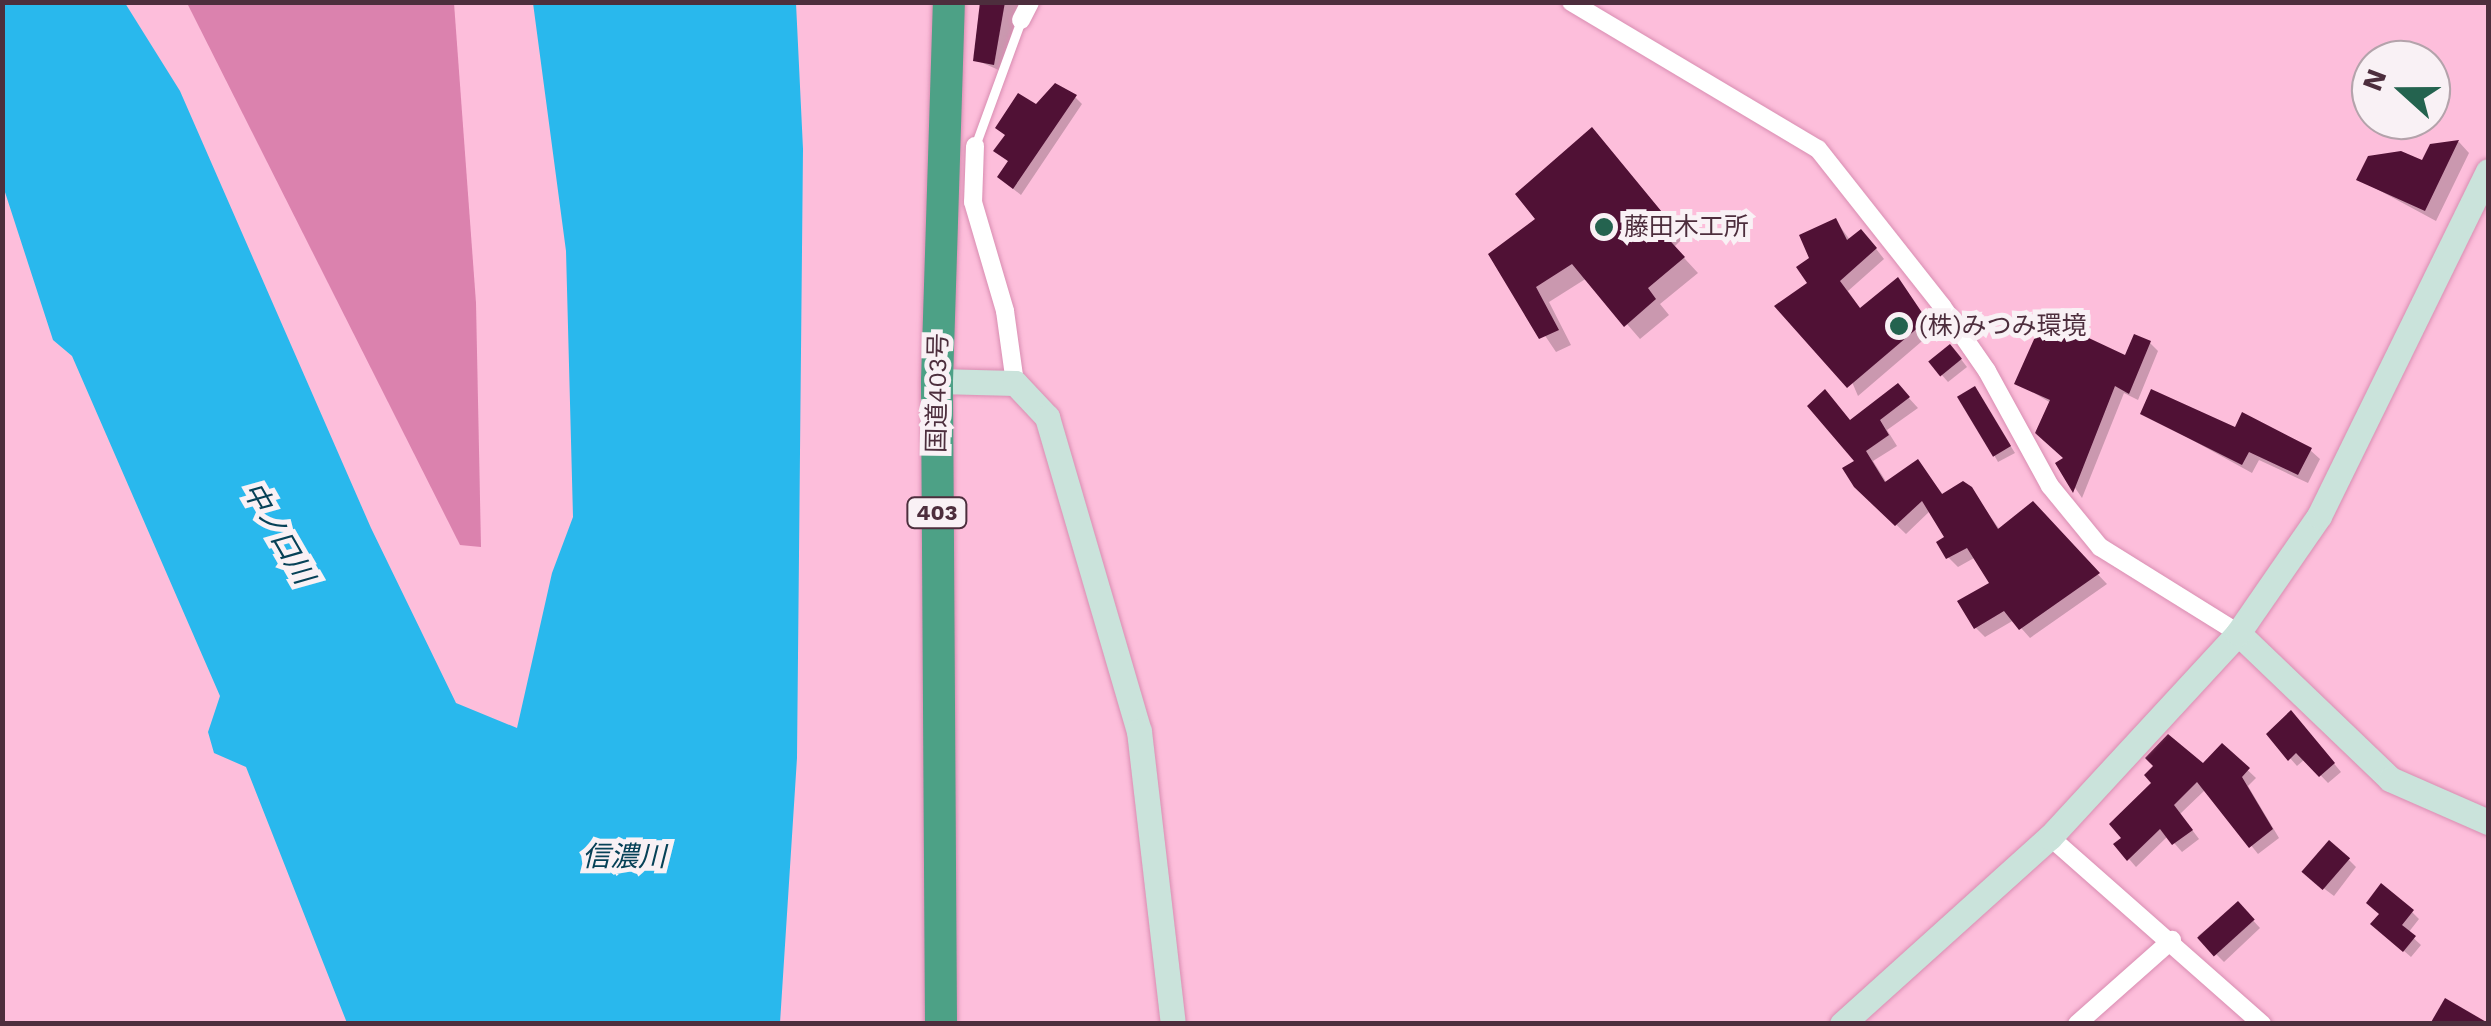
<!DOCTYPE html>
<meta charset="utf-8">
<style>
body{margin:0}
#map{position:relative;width:2491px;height:1026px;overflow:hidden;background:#fdbedb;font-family:"Work Sans","Noto Sans JP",sans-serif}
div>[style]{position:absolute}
.green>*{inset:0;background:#db82ae}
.water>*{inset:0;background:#29b8ed}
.shadow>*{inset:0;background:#0003}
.building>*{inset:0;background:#501135;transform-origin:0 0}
.roads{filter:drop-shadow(0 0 2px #d88db1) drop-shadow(0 0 2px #d88db1)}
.lane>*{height:9px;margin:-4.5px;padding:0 4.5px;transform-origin:4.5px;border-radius:4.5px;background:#fff}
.street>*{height:18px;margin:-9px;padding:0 9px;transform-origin:9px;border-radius:9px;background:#fff}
.secondary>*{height:25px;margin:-12.5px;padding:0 12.5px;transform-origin:12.5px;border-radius:12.5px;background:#cae3db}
.highway>*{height:32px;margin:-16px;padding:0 16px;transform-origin:16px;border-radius:16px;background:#4da186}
.dots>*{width:28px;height:28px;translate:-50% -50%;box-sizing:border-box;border:5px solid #f9f1f5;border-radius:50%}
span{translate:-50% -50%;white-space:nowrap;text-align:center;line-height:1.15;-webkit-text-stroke:10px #f9f1f5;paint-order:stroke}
.shield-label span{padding:2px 8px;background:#f9f1f5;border:2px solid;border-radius:8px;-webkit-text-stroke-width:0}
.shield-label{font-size:22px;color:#4d2e3d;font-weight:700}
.poi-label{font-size:25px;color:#4d2e3d}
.left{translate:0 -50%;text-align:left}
.street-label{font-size:25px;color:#4d2e3d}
.water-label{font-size:28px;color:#064157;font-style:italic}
.frame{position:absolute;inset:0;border:5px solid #4d2e3d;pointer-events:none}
.north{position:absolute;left:2351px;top:40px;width:100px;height:100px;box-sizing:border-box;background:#f9f1f5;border:2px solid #b4a3ab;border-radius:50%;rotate:291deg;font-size:28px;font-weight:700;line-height:40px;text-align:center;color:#4d2e3d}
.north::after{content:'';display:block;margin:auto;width:35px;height:45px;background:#24634f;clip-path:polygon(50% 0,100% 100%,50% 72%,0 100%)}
</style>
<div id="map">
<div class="green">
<div style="clip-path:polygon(187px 3px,454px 3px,476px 303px,481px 547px,460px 545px)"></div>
</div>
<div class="water">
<div style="clip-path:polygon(2px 3px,125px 3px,180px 91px,371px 528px,456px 703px,517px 728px,552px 573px,573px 517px,566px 251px,533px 3px,796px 3px,803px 149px,797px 758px,780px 1023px,347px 1023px,246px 767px,214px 753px,208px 732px,220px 696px,72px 356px,53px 340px,3px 186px)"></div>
</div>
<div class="shadow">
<div style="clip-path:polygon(985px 2px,1021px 2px,1001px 71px,976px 60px)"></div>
<div style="clip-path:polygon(1075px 97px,1082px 104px,1021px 195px,1007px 184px,1010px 163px,996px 151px,1037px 108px)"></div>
<div style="clip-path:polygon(2459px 142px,2469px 153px,2436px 221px,2360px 180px,2424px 164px,2432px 146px)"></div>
<div style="clip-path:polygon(1606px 145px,1683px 238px,1674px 247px,1698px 273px,1660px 304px,1669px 315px,1640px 339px,1587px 278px,1549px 302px,1571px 345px,1556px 352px,1491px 255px,1539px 219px)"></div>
<div style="clip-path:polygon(1836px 221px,1850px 240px,1870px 241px,1884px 259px,1848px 291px,1861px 310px,1898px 281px,1935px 330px,1858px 396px,1810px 284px,1812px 259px)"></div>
<div style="clip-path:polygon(2150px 343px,2158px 351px,2138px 400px,2124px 393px,2082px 498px,2059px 464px,2067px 459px,2051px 403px,2017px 383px,2127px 358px)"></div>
<div style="clip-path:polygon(1957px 354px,1967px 367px,1948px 382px,1941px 374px)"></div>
<div style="clip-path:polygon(1975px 389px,2015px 453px,1998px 462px,1961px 397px)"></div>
<div style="clip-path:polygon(1907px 396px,1918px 408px,1887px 430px,1897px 446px,1873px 461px,1887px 483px,1918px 462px,1944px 496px,1971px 489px,2000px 530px,2032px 505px,2107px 584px,2030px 638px,2014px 620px,1985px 637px,1976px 628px,1992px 584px,1974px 558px,1958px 567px,1948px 557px,1947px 538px,1931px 510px,1906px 534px,1856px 486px,1851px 422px)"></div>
<div style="clip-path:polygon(2143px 413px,2310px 450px,2320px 459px,2308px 483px,2259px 460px,2252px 473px)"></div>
<div style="clip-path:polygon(2298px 720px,2341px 772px,2328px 783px,2305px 759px,2297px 766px,2269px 734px)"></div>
<div style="clip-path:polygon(2222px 746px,2256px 778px,2248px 786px,2279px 838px,2258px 854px,2206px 789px,2180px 814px,2199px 839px,2182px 852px,2168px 836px,2136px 867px,2129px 859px)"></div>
<div style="clip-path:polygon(2349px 860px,2356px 867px,2334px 896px,2314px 881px)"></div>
<div style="clip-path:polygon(2238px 904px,2260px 928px,2224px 962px,2198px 936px)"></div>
<div style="clip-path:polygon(2412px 912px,2419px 919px,2408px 933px,2421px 945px,2411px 957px,2381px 931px)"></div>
</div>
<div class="building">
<div style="clip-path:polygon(980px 2px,1005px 2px,994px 65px,973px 61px)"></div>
<div style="clip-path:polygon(1055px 83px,1077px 95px,1013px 189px,997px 177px,1008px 161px,993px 151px,1005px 135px,995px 128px,1018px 93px,1036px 104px)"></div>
<div style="clip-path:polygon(1592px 127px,1671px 223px,1661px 231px,1685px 257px,1648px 288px,1656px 299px,1624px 327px,1572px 264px,1536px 287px,1559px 330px,1539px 339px,1488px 254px,1535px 219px,1515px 194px)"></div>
<div style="clip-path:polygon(2459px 140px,2425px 211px,2356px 180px,2368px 156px,2401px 151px,2422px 160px,2430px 144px)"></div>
<div style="clip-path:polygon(1836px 218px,1847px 240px,1861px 229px,1877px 248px,1840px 281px,1860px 308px,1898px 277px,1927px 320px,1847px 388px,1774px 306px,1807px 283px,1796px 267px,1809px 258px,1799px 235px)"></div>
<div style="clip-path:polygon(2044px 317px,2125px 355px,2134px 334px,2151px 341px,2129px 394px,2115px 386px,2073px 493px,2055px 463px,2063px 458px,2035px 433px,2050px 400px,2014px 384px)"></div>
<div style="left:1950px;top:344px;width:19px;height:28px;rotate:51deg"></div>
<div style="clip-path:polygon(1898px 383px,1910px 397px,1880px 420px,1889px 435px,1866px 451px,1885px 482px,1918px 459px,1942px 494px,1963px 481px,1972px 487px,1998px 529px,2033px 501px,2100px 573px,2019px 630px,2004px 611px,1974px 629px,1957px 601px,1989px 583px,1967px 548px,1946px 559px,1936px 542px,1944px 537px,1922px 501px,1895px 526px,1854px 487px,1842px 468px,1854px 461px,1807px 406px,1825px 389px,1850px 420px)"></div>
<div style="left:1975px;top:386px;width:70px;height:21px;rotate:59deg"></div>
<div style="clip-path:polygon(2151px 389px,2235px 427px,2242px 412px,2312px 448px,2298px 475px,2249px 452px,2242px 465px,2140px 414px)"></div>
<div style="clip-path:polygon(2291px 710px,2335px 763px,2319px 777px,2296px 753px,2288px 761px,2266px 734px)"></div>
<div style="clip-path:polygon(2168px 734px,2203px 763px,2222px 743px,2250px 768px,2242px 777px,2273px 829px,2249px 848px,2197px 782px,2174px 805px,2193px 830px,2172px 845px,2160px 829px,2127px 861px,2113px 844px,2121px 838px,2109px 824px,2151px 783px,2144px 775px,2153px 766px,2145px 758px)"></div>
<div style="left:2329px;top:840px;width:28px;height:42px;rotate:41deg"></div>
<div style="clip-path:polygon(2381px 883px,2414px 910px,2402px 925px,2416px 936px,2403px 952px,2370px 924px,2379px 914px,2366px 903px)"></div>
<div style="left:2238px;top:901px;width:25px;height:55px;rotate:48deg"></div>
<div style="clip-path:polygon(2445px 998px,2488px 1023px,2488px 1024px,2430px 1024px)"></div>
</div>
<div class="roads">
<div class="lane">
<div style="left:975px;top:146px;width:134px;rotate:-69.9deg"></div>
</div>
<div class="street">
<div style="left:1571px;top:2px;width:287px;rotate:30.8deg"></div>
<div style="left:1818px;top:149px;width:200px;rotate:51.7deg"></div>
<div style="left:1942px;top:306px;width:79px;rotate:55.3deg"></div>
<div style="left:1987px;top:371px;width:131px;rotate:61.3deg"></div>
<div style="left:2050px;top:486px;width:79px;rotate:50.7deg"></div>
<div style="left:2100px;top:547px;width:163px;rotate:31.9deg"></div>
<div style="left:1021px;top:20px;width:20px;rotate:-63deg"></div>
<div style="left:975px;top:146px;width:56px;rotate:92deg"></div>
<div style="left:973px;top:202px;width:114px;rotate:73.6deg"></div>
<div style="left:1005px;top:311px;width:73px;rotate:82.1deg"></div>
<div style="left:2050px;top:837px;width:283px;rotate:41.4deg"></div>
<div style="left:2077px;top:1024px;width:127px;rotate:-41.5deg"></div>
</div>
<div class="secondary">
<div style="left:937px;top:381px;width:78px;rotate:1.5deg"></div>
<div style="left:1015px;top:383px;width:47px;rotate:46.7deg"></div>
<div style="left:1047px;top:417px;width:327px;rotate:73.7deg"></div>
<div style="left:1139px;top:731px;width:295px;rotate:83.4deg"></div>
<div style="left:2238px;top:633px;width:211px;rotate:43.8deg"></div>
<div style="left:2390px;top:779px;width:107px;rotate:23.7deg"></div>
<div style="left:1842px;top:1024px;width:280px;rotate:-42deg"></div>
<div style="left:2050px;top:837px;width:277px;rotate:-47.3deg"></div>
<div style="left:2238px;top:633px;width:142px;rotate:-55.3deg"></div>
<div style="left:2319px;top:516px;width:384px;rotate:-63.9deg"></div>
</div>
<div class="highway">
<div style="left:941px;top:1024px;width:643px;rotate:-90.36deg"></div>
<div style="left:937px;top:381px;width:379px;rotate:-88.2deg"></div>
</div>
</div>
<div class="dots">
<div style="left:1604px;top:227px;background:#24634f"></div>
<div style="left:1899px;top:326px;background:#24634f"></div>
</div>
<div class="shield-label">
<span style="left:937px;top:513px">403</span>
</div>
<div class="poi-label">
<span class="left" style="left:1624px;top:227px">藤田木工所</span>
<span class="left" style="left:1919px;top:326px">(株)みつみ環境</span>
</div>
<div class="street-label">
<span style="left:938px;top:393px;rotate:-89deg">国道403号</span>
</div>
<div class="water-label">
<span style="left:278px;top:533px;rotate:60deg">中ノ口川</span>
<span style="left:624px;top:857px">信濃川</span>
</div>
<div class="frame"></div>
<div class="north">N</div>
</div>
